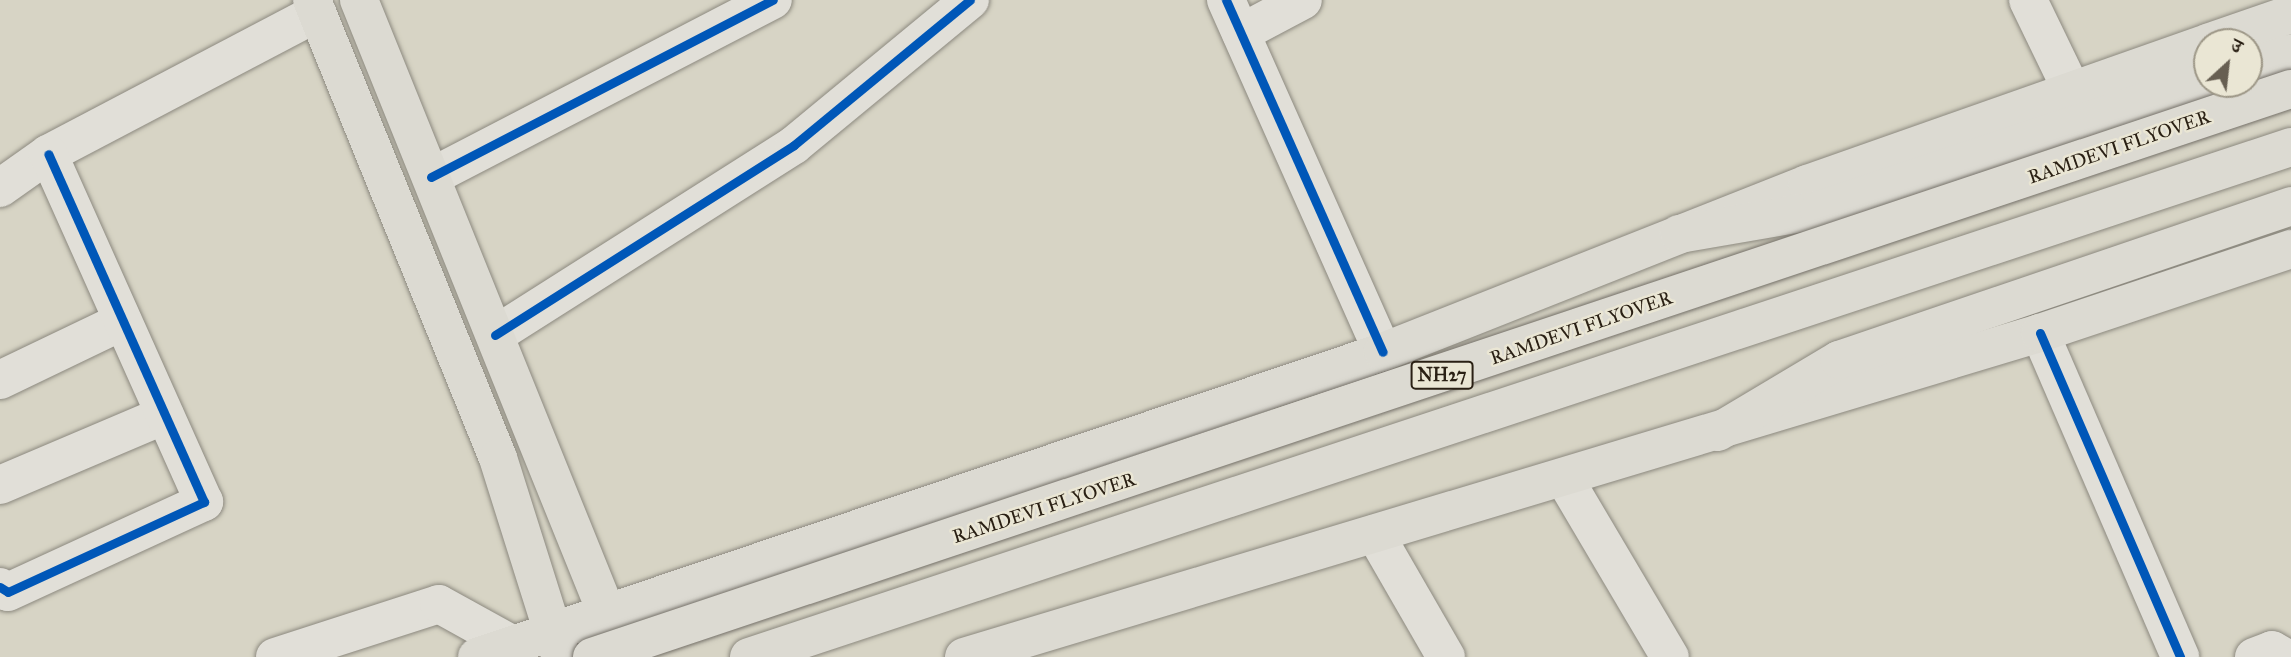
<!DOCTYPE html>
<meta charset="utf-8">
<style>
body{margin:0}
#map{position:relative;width:2291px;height:657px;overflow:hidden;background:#d7d4c5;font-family:"IM FELL Great Primer","Noto Serif Devanagari",serif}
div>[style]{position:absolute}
.roads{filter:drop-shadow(0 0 2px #8c897f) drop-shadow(0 0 2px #8c897f)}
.minor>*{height:38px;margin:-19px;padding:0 19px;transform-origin:19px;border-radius:19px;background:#e1dfd8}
.major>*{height:38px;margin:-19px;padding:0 19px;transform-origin:19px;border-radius:19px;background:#dcdad2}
.highway>*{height:38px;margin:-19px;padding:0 19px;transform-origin:19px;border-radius:19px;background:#dcdad2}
.bridges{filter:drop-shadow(0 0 2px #747068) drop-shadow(0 0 2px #747068)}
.highway-bridge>*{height:38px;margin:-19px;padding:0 19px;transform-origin:19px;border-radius:19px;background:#dcdad2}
.cycleway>*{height:9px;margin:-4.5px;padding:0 4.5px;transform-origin:4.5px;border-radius:4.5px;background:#0057b8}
span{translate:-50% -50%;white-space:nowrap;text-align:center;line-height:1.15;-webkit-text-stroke:5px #eae6d4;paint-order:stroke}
.shield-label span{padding:2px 5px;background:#eae6d4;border:2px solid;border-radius:5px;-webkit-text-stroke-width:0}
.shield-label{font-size:18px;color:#2a2014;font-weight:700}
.street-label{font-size:19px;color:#2a2014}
.north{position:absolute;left:2193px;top:28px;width:70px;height:70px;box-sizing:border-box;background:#eae6d4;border:2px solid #9d9787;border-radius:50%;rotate:27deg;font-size:19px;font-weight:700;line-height:28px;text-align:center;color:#2a2014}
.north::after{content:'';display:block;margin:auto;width:24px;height:32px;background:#675f52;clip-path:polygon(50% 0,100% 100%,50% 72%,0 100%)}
</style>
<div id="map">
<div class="roads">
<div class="minor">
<div style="left:1226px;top:0;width:385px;rotate:66deg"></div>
<div style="left:2028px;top:0;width:101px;rotate:64.2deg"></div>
<div style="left:1241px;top:33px;width:70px;rotate:-28deg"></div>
<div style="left:431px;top:177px;width:385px;rotate:-27.4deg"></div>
<div style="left:0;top:188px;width:59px;rotate:-35.3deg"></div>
<div style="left:48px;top:154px;width:304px;rotate:-27.7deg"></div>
<div style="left:2040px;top:333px;width:353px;rotate:66.6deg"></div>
<div style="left:495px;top:335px;width:354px;rotate:-32.4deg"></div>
<div style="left:794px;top:145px;width:228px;rotate:-39.5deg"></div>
<div style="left:0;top:380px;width:136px;rotate:-25.6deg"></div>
<div style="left:1564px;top:478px;width:208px;rotate:59.4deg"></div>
<div style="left:0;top:485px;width:179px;rotate:-23deg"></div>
<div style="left:1375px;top:534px;width:142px;rotate:60deg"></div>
<div style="left:0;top:587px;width:9px;rotate:32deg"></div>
<div style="left:8px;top:592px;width:216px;rotate:-24.7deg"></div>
<div style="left:204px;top:502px;width:381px;rotate:-114.1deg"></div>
<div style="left:275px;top:657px;width:172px;rotate:-17.9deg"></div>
<div style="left:439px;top:604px;width:85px;rotate:29deg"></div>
<div style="left:2254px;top:657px;width:19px;rotate:-21deg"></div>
<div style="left:2272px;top:650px;width:14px;rotate:30deg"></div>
</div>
<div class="major">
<div style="left:312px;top:0;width:494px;rotate:67.9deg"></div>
<div style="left:498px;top:458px;width:207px;rotate:72.5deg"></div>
<div style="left:359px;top:0;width:684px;rotate:68.01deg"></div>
<div style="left:2210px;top:42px;width:86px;rotate:-19.1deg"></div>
<div style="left:477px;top:657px;width:956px;rotate:-18.61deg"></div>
<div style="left:1383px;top:352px;width:456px;rotate:-21.6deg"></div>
<div style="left:1807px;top:184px;width:424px;rotate:-19.4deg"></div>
<div style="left:964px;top:657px;width:1124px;rotate:-16.76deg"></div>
<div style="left:2040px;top:333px;width:265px;rotate:-18.5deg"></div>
</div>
<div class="highway">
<div style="left:2249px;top:67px;width:44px;rotate:-18.4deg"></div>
<div style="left:1679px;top:234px;width:142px;rotate:-9.7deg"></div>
<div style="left:1819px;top:210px;width:409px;rotate:-18.4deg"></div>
<div style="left:1718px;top:432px;width:141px;rotate:-30.8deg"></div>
<div style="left:1839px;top:360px;width:478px;rotate:-18.8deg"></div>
<div style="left:749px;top:657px;width:1624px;rotate:-18.3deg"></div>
</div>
</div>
<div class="bridges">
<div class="highway-bridge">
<div style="left:592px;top:657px;width:1791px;rotate:-18.49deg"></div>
</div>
</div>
<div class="cycleway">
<div style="left:1226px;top:0;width:385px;rotate:66deg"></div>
<div style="left:431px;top:177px;width:385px;rotate:-27.4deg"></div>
<div style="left:2040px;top:333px;width:353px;rotate:66.6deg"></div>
<div style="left:495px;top:335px;width:354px;rotate:-32.4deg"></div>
<div style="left:794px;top:145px;width:228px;rotate:-39.5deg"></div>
<div style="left:0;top:587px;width:9px;rotate:32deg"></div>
<div style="left:8px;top:592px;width:216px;rotate:-24.7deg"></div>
<div style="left:204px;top:502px;width:381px;rotate:-114.1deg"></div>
</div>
<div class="shield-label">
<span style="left:1442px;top:375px">NH27</span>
</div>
<div class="street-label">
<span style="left:2119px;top:147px;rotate:-19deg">RAMDEVI FLYOVER</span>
<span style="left:1581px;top:328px;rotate:-19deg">RAMDEVI FLYOVER</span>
<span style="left:1044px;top:508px;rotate:-18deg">RAMDEVI FLYOVER</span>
</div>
<div class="north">उ</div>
</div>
